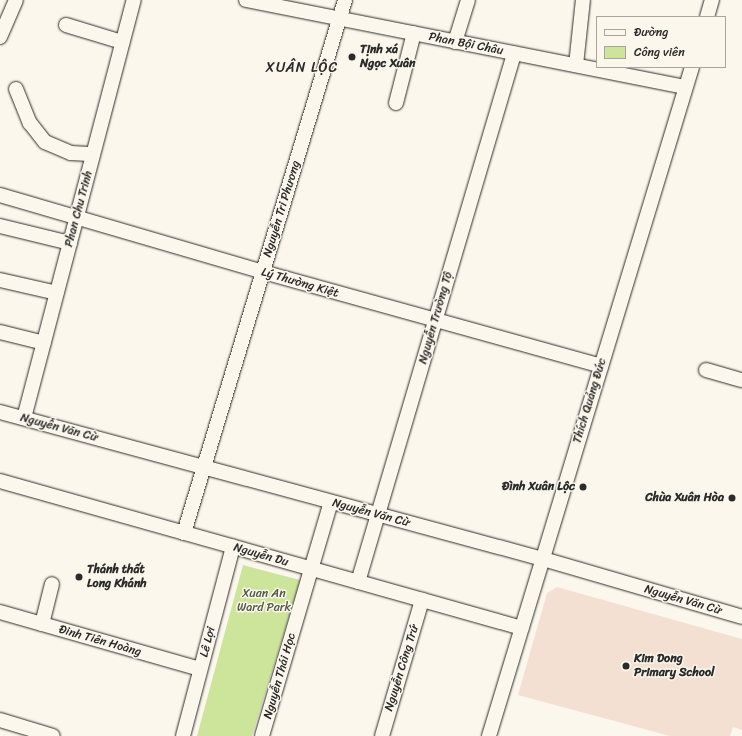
<!DOCTYPE html>
<meta charset="utf-8">
<style>
body{margin:0}
#map{position:relative;width:742px;height:736px;overflow:hidden;background:#fbf7ec;font-family:Sriracha,sans-serif}
div>[style]{position:absolute}
.built>*{inset:0;background:#f3e0d2}
.green>*{inset:0;background:#cde59b}
.roads{filter:drop-shadow(0 0 1px #2b2b2b) drop-shadow(0 0 1px #2b2b2b)}
.minor>*{height:14px;margin:-7px;padding:0 7px;transform-origin:7px;border-radius:7px;background:#fbf7ec}
.dots>*{width:11px;height:11px;translate:-50% -50%;box-sizing:border-box;border:2px solid #fbf7ec;border-radius:50%}
span{translate:-50% -50%;white-space:nowrap;text-align:center;line-height:1.15;-webkit-text-stroke:3px #fbf7ec;paint-order:stroke}
.street-label{font-size:12px;color:#2b2b2b}
.poi-label{font-size:12px;color:#2b2b2b;font-weight:700}
.left{translate:0 -50%;text-align:left}
.right{translate:-100% -50%;text-align:right}
.park-label{font-size:12px;color:#545a47}
.quarter-label{font-size:14px;color:#2b2b2b;letter-spacing:1px}
.legend{position:absolute;left:596px;top:16px;width:130px;height:52px;box-sizing:border-box;background:#fbf7ec;border:1px solid #a8a59f;margin:0;padding:5px 7px;list-style:none;font-size:12px;color:#2b2b2b}
.legend li{display:flex;align-items:center;gap:8px;height:20px}
.legend b{width:20px;border:1px solid #a8a59f}
</style>
<div id="map">
<div class="built">
<div style="clip-path:polygon(557px 587px,742px 639px,742px 730px,733px 727px,730px 736px,670px 736px,518px 695px,547px 593px)"></div>
</div>
<div class="green">
<div style="clip-path:polygon(243px 565px,300px 580px,252px 736px,197px 736px)"></div>
</div>
<div class="roads">
<div class="minor">
<div style="left:246px;top:0;width:448px;rotate:11.2deg"></div>
<div style="left:707px;top:17px;width:18px;rotate:-74deg"></div>
<div style="left:66px;top:25px;width:59px;rotate:16.9deg"></div>
<div style="left:0;top:37px;width:40px;rotate:-66.6deg"></div>
<div style="left:455px;top:42px;width:44px;rotate:-72.8deg"></div>
<div style="left:576px;top:65px;width:65px;rotate:-83.9deg"></div>
<div style="left:16px;top:89px;width:37px;rotate:68deg"></div>
<div style="left:30px;top:123px;width:24px;rotate:52deg"></div>
<div style="left:45px;top:142px;width:28px;rotate:23deg"></div>
<div style="left:71px;top:153px;width:22px;rotate:3deg"></div>
<div style="left:396px;top:103px;width:72px;rotate:-75.6deg"></div>
<div style="left:0;top:195px;width:274px;rotate:16.3deg"></div>
<div style="left:263px;top:272px;width:351px;rotate:15.5deg"></div>
<div style="left:0;top:226px;width:72px;rotate:13.7deg"></div>
<div style="left:0;top:280px;width:58px;rotate:12.8deg"></div>
<div style="left:0;top:332px;width:45px;rotate:14deg"></div>
<div style="left:706px;top:370px;width:37px;rotate:16deg"></div>
<div style="left:0;top:412px;width:563px;rotate:15.15deg"></div>
<div style="left:543px;top:559px;width:207px;rotate:16.2deg"></div>
<div style="left:24px;top:418px;width:432px;rotate:-75.3deg"></div>
<div style="left:0;top:481px;width:542px;rotate:15.73deg"></div>
<div style="left:184px;top:533px;width:557px;rotate:-73.19deg"></div>
<div style="left:358px;top:582px;width:551px;rotate:-73.54deg"></div>
<div style="left:0;top:612px;width:208px;rotate:15.9deg"></div>
<div style="left:42px;top:624px;width:41px;rotate:-76deg"></div>
<div style="left:0;top:720px;width:55px;rotate:16.8deg"></div>
<div style="left:183px;top:736px;width:196px;rotate:-75.2deg"></div>
<div style="left:262px;top:736px;width:244px;rotate:-73.6deg"></div>
<div style="left:382px;top:736px;width:142px;rotate:-73.6deg"></div>
<div style="left:489px;top:736px;width:699px;rotate:-73.12deg"></div>
</div>
</div>
<div class="dots">
<div style="left:352px;top:57px;background:#2b2b2b"></div>
<div style="left:583px;top:487px;background:#2b2b2b"></div>
<div style="left:732px;top:498px;background:#2b2b2b"></div>
<div style="left:79px;top:577px;background:#2b2b2b"></div>
<div style="left:626px;top:666px;background:#2b2b2b"></div>
</div>
<div class="street-label">
<span style="left:466px;top:44px;rotate:11deg">Phan Bội Châu</span>
<span style="left:79px;top:209px;rotate:-75deg">Phan Chu Trinh</span>
<span style="left:282px;top:209px;rotate:-73deg">Nguyễn Tri Phương</span>
<span style="left:300px;top:283px;rotate:16deg">Lý Thường Kiệt</span>
<span style="left:436px;top:318px;rotate:-74deg">Nguyễn Trường Tộ</span>
<span style="left:590px;top:401px;rotate:-73deg">Thích Quảng Đức</span>
<span style="left:59px;top:428px;rotate:15deg">Nguyễn Văn Cừ</span>
<span style="left:371px;top:513px;rotate:15deg">Nguyễn Văn Cừ</span>
<span style="left:261px;top:555px;rotate:16deg">Nguyễn Du</span>
<span style="left:683px;top:600px;rotate:16deg">Nguyễn Văn Cừ</span>
<span style="left:100px;top:641px;rotate:16deg">Đinh Tiên Hoàng</span>
<span style="left:208px;top:642px;rotate:-75deg">Lê Lợi</span>
<span style="left:402px;top:668px;rotate:-73deg">Nguyễn Công Trứ</span>
<span style="left:280px;top:676px;rotate:-74deg">Nguyễn Thái Học</span>
</div>
<div class="poi-label">
<span class="left" style="left:360px;top:57px">Tịnh xá<br>Ngọc Xuân</span>
<span class="right" style="left:575px;top:487px">Đình Xuân Lộc</span>
<span class="right" style="left:724px;top:498px">Chùa Xuân Hòa</span>
<span class="left" style="left:87px;top:577px">Thánh thất<br>Long Khánh</span>
<span class="left" style="left:634px;top:666px">Kim Dong<br>Primary School</span>
</div>
<div class="park-label">
<span style="left:264px;top:601px">Xuan An<br>Ward Park</span>
</div>
<div class="quarter-label">
<span style="left:302px;top:68px">XUÂN LỘC</span>
</div>
<ul class="legend">
<li><b style="height:5px;background:#fbf7ec"></b>Đường</li>
<li><b style="height:11px;background:#cde59b"></b>Công viên</li>
</ul>
</div>
